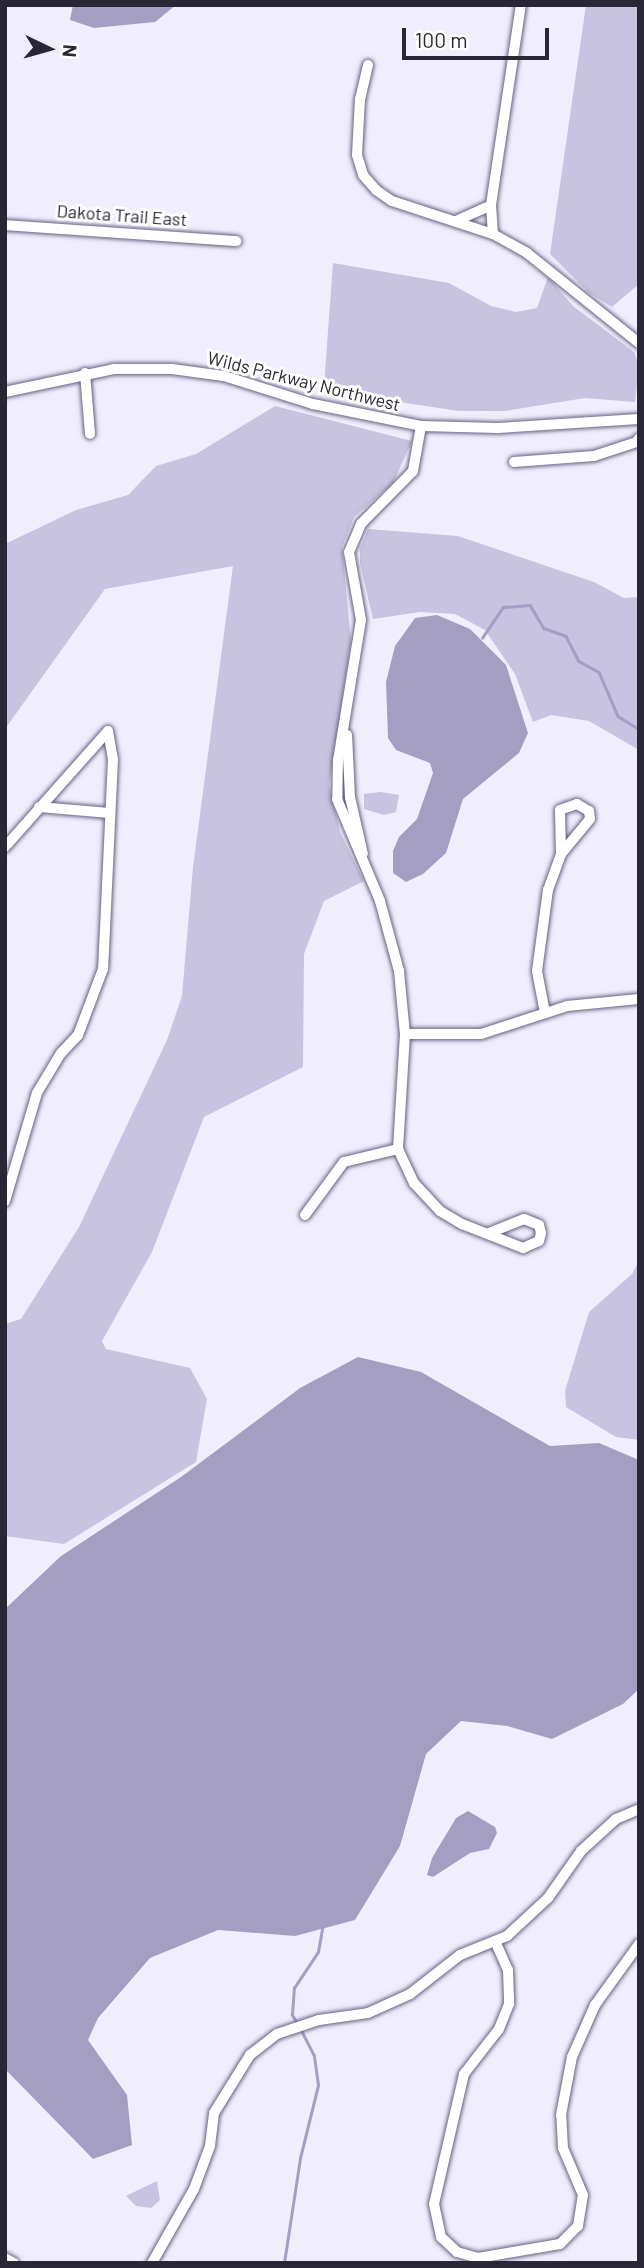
<!DOCTYPE html>
<style>
body{margin:0}
#map{position:relative;width:644px;height:2268px;overflow:hidden;background:#f0eefd;font-family:Barlow,sans-serif}
div>[style]{position:absolute}
.green>*{inset:0;background:#c7c3e0}
.water>*{inset:0;background:#a49fc2}
.stream>*{height:2.5px;margin:-1.25px;padding:0 1.25px;transform-origin:1.25px;border-radius:1.25px;background:#a49fc2}
.roads{filter:drop-shadow(0 0 2px #666181) drop-shadow(0 0 2px #666181)}
.street>*{height:10px;margin:-5px;padding:0 5px;transform-origin:5px;border-radius:5px;background:#fff}
span{translate:-50% -50%;white-space:nowrap;text-align:center;line-height:1.15;-webkit-text-stroke:6px #fefefe;paint-order:stroke}
.street-label{font-size:18px;color:#292735}
.frame{position:absolute;inset:0;border:7px solid #292735;pointer-events:none}
.north{position:absolute;left:14px;top:14px;width:70px;height:70px;-webkit-text-stroke:5px #fefefe;paint-order:stroke;rotate:95deg;font-size:19px;font-weight:700;line-height:28px;text-align:center;color:#292735}
.north::after{content:'';display:block;margin:auto;width:24px;height:32px;background:#292735;clip-path:polygon(50% 0,100% 100%,50% 72%,0 100%)}
.scale{position:absolute;left:402px;top:28px;width:147px;height:32px;box-sizing:border-box;border:4px solid #292735;border-top:0;padding-left:9px;font-size:21px;line-height:24px;white-space:nowrap;color:#292735;-webkit-text-stroke:5px #fefefe;paint-order:stroke}
</style>
<div id="map">
<div class="green">
<div style="clip-path:polygon(586px 5px,639px 5px,639px 284px,612px 307px,589px 293px,550px 254px)"></div>
<div style="clip-path:polygon(333px 263px,449px 283px,491px 306px,516px 312px,537px 308px,548px 277px,573px 306px,634px 352px,639px 366px,635px 402px,585px 398px,505px 411px,459px 411px,339px 393px,324px 386px)"></div>
<div style="clip-path:polygon(275px 406px,412px 441px,393px 483px,354px 517px,342px 547px,351px 642px,329px 785px,340px 832px,364px 881px,324px 901px,304px 954px,303px 1067px,204px 1117px,152px 1252px,102px 1341px,106px 1349px,190px 1368px,207px 1399px,196px 1462px,64px 1544px,5px 1536px,5px 1324px,21px 1319px,79px 1227px,167px 1040px,182px 996px,193px 867px,233px 566px,105px 589px,5px 729px,5px 544px,76px 510px,128px 495px,156px 466px,196px 454px)"></div>
<div style="clip-path:polygon(368px 529px,458px 536px,594px 582px,624px 598px,639px 597px,639px 750px,589px 721px,551px 715px,533px 722px,515px 674px,485px 630px,455px 614px,420px 612px,373px 619px,360px 563px,360px 549px)"></div>
<div style="clip-path:polygon(381px 792px,399px 795px,396px 812px,384px 815px,364px 809px,364px 794px)"></div>
<div style="clip-path:polygon(639px 1261px,639px 1440px,616px 1437px,566px 1407px,565px 1391px,589px 1312px,632px 1274px)"></div>
<div style="clip-path:polygon(157px 2181px,160px 2200px,151px 2208px,136px 2206px,126px 2196px)"></div>
</div>
<div class="water">
<div style="clip-path:polygon(73px 5px,176px 5px,155px 22px,94px 28px,70px 20px)"></div>
<div style="clip-path:polygon(437px 615px,470px 629px,506px 665px,528px 733px,519px 753px,463px 799px,446px 853px,423px 874px,406px 882px,393px 873px,393px 851px,399px 837px,417px 819px,433px 773px,430px 763px,396px 750px,388px 738px,386px 682px,395px 646px,415px 618px)"></div>
<div style="clip-path:polygon(358px 1357px,421px 1372px,550px 1446px,599px 1443px,639px 1460px,639px 1689px,623px 1704px,552px 1739px,507px 1726px,461px 1721px,426px 1754px,400px 1846px,355px 1920px,295px 1936px,218px 1930px,150px 1958px,98px 2018px,88px 2040px,127px 2095px,132px 2145px,93px 2159px,5px 2069px,5px 1609px,61px 1556px,181px 1477px,300px 1388px)"></div>
<div style="clip-path:polygon(468px 1811px,495px 1827px,497px 1833px,489px 1849px,470px 1853px,433px 1877px,427px 1875px,432px 1858px,456px 1818px)"></div>
</div>
<div class="stream">
<div style="left:482px;top:638px;width:37px;rotate:-56deg"></div>
<div style="left:503px;top:607px;width:27px;rotate:-4deg"></div>
<div style="left:530px;top:605px;width:27px;rotate:59deg"></div>
<div style="left:544px;top:628px;width:23px;rotate:20deg"></div>
<div style="left:566px;top:636px;width:28px;rotate:63deg"></div>
<div style="left:579px;top:661px;width:23px;rotate:29deg"></div>
<div style="left:599px;top:672px;width:48px;rotate:66.6deg"></div>
<div style="left:618px;top:716px;width:25px;rotate:32deg"></div>
<div style="left:298px;top:2025px;width:12px;rotate:-121deg"></div>
<div style="left:292px;top:2015px;width:27px;rotate:-86deg"></div>
<div style="left:294px;top:1988px;width:43px;rotate:-56.3deg"></div>
<div style="left:318px;top:1952px;width:27px;rotate:-80deg"></div>
<div style="left:284px;top:2263px;width:106px;rotate:-81.3deg"></div>
<div style="left:300px;top:2158px;width:75px;rotate:-76.1deg"></div>
<div style="left:318px;top:2085px;width:29px;rotate:-98deg"></div>
<div style="left:314px;top:2056px;width:28px;rotate:-117deg"></div>
</div>
<div class="roads">
<div class="street">
<div style="left:368px;top:65px;width:35px;rotate:103deg"></div>
<div style="left:360px;top:99px;width:56px;rotate:93.1deg"></div>
<div style="left:357px;top:155px;width:21px;rotate:73deg"></div>
<div style="left:363px;top:175px;width:20px;rotate:49deg"></div>
<div style="left:376px;top:190px;width:19px;rotate:35deg"></div>
<div style="left:392px;top:201px;width:106px;rotate:18.1deg"></div>
<div style="left:493px;top:234px;width:39px;rotate:29deg"></div>
<div style="left:527px;top:253px;width:144px;rotate:38.8deg"></div>
<div style="left:458px;top:220px;width:36px;rotate:-24deg"></div>
<div style="left:5px;top:225px;width:232px;rotate:4deg"></div>
<div style="left:493px;top:234px;width:29px;rotate:-94deg"></div>
<div style="left:491px;top:205px;width:202px;rotate:-81.5deg"></div>
<div style="left:85px;top:373px;width:61px;rotate:85.3deg"></div>
<div style="left:5px;top:392px;width:111px;rotate:-11.9deg"></div>
<div style="left:114px;top:369px;width:58px"></div>
<div style="left:172px;top:369px;width:52px;rotate:7.7deg"></div>
<div style="left:224px;top:376px;width:93px;rotate:17.5deg"></div>
<div style="left:313px;top:404px;width:110px;rotate:11.5deg"></div>
<div style="left:421px;top:426px;width:77px;rotate:1.5deg"></div>
<div style="left:498px;top:428px;width:141px;rotate:-3.7deg"></div>
<div style="left:421px;top:426px;width:46px;rotate:100.1deg"></div>
<div style="left:413px;top:471px;width:74px;rotate:134.5deg"></div>
<div style="left:361px;top:524px;width:30px;rotate:113deg"></div>
<div style="left:349px;top:552px;width:69px;rotate:80deg"></div>
<div style="left:361px;top:620px;width:142px;rotate:99.3deg"></div>
<div style="left:338px;top:760px;width:39px;rotate:91deg"></div>
<div style="left:337px;top:799px;width:111px;rotate:67.1deg"></div>
<div style="left:380px;top:901px;width:73px;rotate:74.8deg"></div>
<div style="left:399px;top:971px;width:63px;rotate:84.6deg"></div>
<div style="left:405px;top:1034px;width:115px;rotate:93.5deg"></div>
<div style="left:398px;top:1149px;width:38px;rotate:65deg"></div>
<div style="left:414px;top:1183px;width:38px;rotate:47deg"></div>
<div style="left:440px;top:1211px;width:26px;rotate:31deg"></div>
<div style="left:462px;top:1224px;width:66px;rotate:21.5deg"></div>
<div style="left:523px;top:1248px;width:17px;rotate:-24deg"></div>
<div style="left:539px;top:1241px;width:8px;rotate:-76deg"></div>
<div style="left:541px;top:1233px;width:8px;rotate:-104deg"></div>
<div style="left:539px;top:1225px;width:16px;rotate:-158deg"></div>
<div style="left:524px;top:1219px;width:38px;rotate:158deg"></div>
<div style="left:514px;top:462px;width:80px;rotate:-4.3deg"></div>
<div style="left:594px;top:456px;width:45px;rotate:-18deg"></div>
<div style="left:637px;top:442px;width:4px;rotate:-63deg"></div>
<div style="left:347px;top:735px;width:62px;rotate:87.2deg"></div>
<div style="left:350px;top:797px;width:58px;rotate:77.2deg"></div>
<div style="left:39px;top:807px;width:71px;rotate:4.8deg"></div>
<div style="left:5px;top:847px;width:155px;rotate:-48.4deg"></div>
<div style="left:108px;top:731px;width:28px;rotate:80deg"></div>
<div style="left:113px;top:759px;width:210px;rotate:92.7deg"></div>
<div style="left:103px;top:969px;width:71px;rotate:110.7deg"></div>
<div style="left:78px;top:1035px;width:25px;rotate:133deg"></div>
<div style="left:61px;top:1053px;width:47px;rotate:121deg"></div>
<div style="left:37px;top:1093px;width:113px;rotate:106.5deg"></div>
<div style="left:545px;top:1013px;width:43px;rotate:-100.8deg"></div>
<div style="left:537px;top:971px;width:82px;rotate:-82.3deg"></div>
<div style="left:548px;top:890px;width:38px;rotate:-70deg"></div>
<div style="left:561px;top:854px;width:45px;rotate:-50.4deg"></div>
<div style="left:590px;top:819px;width:8px;rotate:-97deg"></div>
<div style="left:589px;top:811px;width:14px;rotate:-150deg"></div>
<div style="left:577px;top:804px;width:18px;rotate:161deg"></div>
<div style="left:560px;top:810px;width:44px;rotate:88.7deg"></div>
<div style="left:405px;top:1034px;width:76px"></div>
<div style="left:481px;top:1034px;width:90px;rotate:-18deg"></div>
<div style="left:567px;top:1006px;width:72px;rotate:-5.6deg"></div>
<div style="left:305px;top:1215px;width:66px;rotate:-53.7deg"></div>
<div style="left:344px;top:1162px;width:56px;rotate:-13.5deg"></div>
<div style="left:495px;top:1941px;width:32px;rotate:66deg"></div>
<div style="left:508px;top:1970px;width:34px;rotate:88deg"></div>
<div style="left:509px;top:2004px;width:27px;rotate:112deg"></div>
<div style="left:499px;top:2029px;width:57px;rotate:127.9deg"></div>
<div style="left:464px;top:2074px;width:133px;rotate:103deg"></div>
<div style="left:434px;top:2204px;width:34px;rotate:78deg"></div>
<div style="left:441px;top:2237px;width:22px;rotate:43deg"></div>
<div style="left:457px;top:2252px;width:22px;rotate:16deg"></div>
<div style="left:478px;top:2258px;width:83px;rotate:-9.7deg"></div>
<div style="left:560px;top:2244px;width:25px;rotate:-45deg"></div>
<div style="left:578px;top:2226px;width:31px;rotate:-81deg"></div>
<div style="left:583px;top:2195px;width:51px;rotate:-113.1deg"></div>
<div style="left:563px;top:2148px;width:33px;rotate:-93deg"></div>
<div style="left:561px;top:2115px;width:59px;rotate:-79.3deg"></div>
<div style="left:572px;top:2057px;width:57px;rotate:-66.1deg"></div>
<div style="left:595px;top:2005px;width:75px;rotate:-54.2deg"></div>
<div style="left:5px;top:2258px;width:10px;rotate:29deg"></div>
<div style="left:152px;top:2263px;width:85px;rotate:-60.4deg"></div>
<div style="left:194px;top:2189px;width:46px;rotate:-69.6deg"></div>
<div style="left:210px;top:2146px;width:33px;rotate:-83deg"></div>
<div style="left:214px;top:2113px;width:68px;rotate:-58.2deg"></div>
<div style="left:250px;top:2055px;width:34px;rotate:-38deg"></div>
<div style="left:277px;top:2034px;width:44px;rotate:-18.4deg"></div>
<div style="left:319px;top:2020px;width:49px;rotate:-8.1deg"></div>
<div style="left:368px;top:2013px;width:46px;rotate:-24.3deg"></div>
<div style="left:410px;top:1994px;width:63px;rotate:-38deg"></div>
<div style="left:460px;top:1955px;width:51px;rotate:-22deg"></div>
<div style="left:507px;top:1936px;width:56px;rotate:-42.8deg"></div>
<div style="left:548px;top:1898px;width:57px;rotate:-54.9deg"></div>
<div style="left:581px;top:1851px;width:47px;rotate:-42.4deg"></div>
<div style="left:616px;top:1819px;width:25px;rotate:-23deg"></div>
</div>
</div>
<div class="street-label">
<span style="left:122px;top:215px;rotate:4deg">Dakota Trail East</span>
<span style="left:304px;top:381px;rotate:14deg">Wilds Parkway Northwest</span>
</div>
<div class="frame"></div>
<div class="north">N</div>
<div class="scale">100 m</div>
</div>
